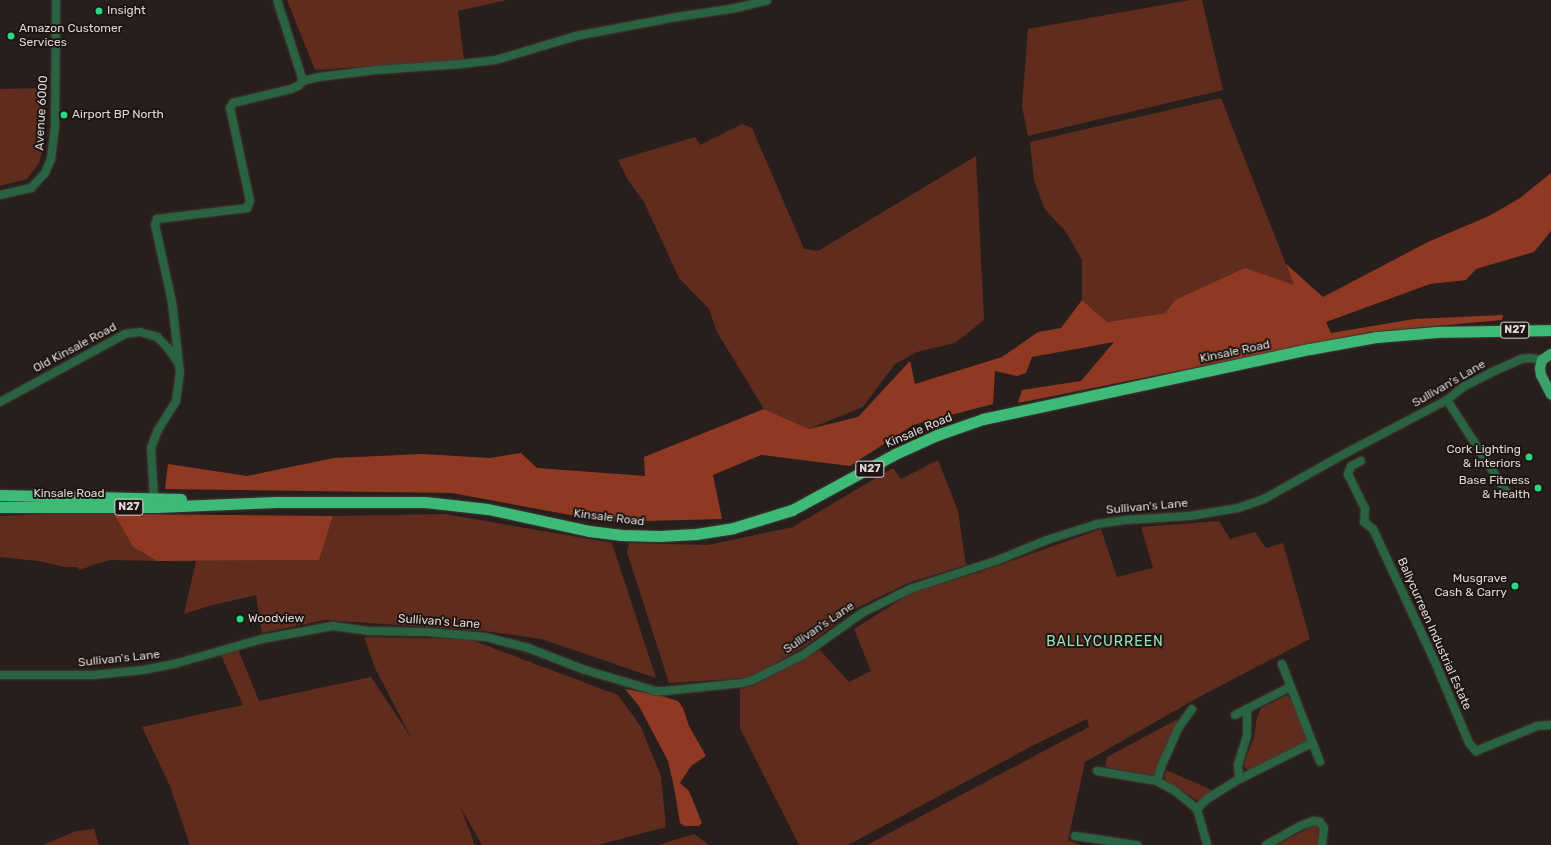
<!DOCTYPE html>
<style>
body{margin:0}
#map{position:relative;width:1551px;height:845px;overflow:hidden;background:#281f1c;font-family:Rubik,sans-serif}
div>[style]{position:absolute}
.green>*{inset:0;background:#602c1e}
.forest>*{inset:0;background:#903922}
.roads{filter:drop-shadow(0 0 1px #423936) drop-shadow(0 0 1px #423936)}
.minor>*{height:8px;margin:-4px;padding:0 4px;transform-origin:4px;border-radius:4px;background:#296342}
.major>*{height:10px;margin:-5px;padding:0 5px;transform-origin:5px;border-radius:5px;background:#3da16a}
.highway>*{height:11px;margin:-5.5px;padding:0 5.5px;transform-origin:5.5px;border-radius:5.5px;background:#3dba77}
.dots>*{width:11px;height:11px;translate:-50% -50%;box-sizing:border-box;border:2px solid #1e1513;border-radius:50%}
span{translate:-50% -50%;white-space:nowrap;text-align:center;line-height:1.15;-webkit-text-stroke:4px #1e1513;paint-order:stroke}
.shield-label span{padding:1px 3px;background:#1e1513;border:1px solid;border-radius:3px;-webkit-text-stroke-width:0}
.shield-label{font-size:11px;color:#dfd8d6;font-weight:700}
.poi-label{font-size:12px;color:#dfd8d6}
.left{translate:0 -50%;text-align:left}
.right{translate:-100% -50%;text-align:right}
.street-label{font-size:12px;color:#dfd8d6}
.quarter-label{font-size:14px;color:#97e2b3;letter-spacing:1px}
</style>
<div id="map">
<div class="green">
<div style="clip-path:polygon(287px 0,507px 0,458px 11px,464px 60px,315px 70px)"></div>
<div style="clip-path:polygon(1190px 0,1202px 0,1223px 90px,1028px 136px,1022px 106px,1028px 29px)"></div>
<div style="clip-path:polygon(45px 88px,42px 152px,39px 163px,27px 179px,0 186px,0 89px)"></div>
<div style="clip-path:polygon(1221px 98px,1294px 285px,1175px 300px,1165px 313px,1107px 322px,1082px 300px,1082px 260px,1066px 232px,1044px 208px,1034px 180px,1030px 142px)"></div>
<div style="clip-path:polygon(742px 124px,752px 128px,804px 249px,818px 251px,976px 156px,984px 320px,955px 343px,917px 352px,895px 364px,863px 407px,809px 429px,764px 409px,717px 332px,709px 309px,679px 278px,644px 202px,628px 180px,618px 160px,695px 137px,700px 145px)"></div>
<div style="clip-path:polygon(938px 460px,958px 511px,966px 565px,908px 583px,855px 609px,807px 645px,750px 678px,669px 683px,627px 552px,629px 543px,708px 545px,793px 527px,893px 468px,901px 479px)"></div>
<div style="clip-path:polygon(45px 514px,114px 514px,133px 547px,157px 561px,111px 560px,96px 564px,80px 570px,77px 567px,64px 567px,38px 561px,0 557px,0 516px)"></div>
<div style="clip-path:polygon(445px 514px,612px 543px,656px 678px,541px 639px,485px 631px,325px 620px,262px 633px,256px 595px,209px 606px,184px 614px,196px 561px,319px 560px,333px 516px)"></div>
<div style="clip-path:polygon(1219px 521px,1230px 539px,1255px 532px,1266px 548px,1283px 543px,1310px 639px,1199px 697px,1085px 762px,1068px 840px,1082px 845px,867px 845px,1089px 727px,1087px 719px,1036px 744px,848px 845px,799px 845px,740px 728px,740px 689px,757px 684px,820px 650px,849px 682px,871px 671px,854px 629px,911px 593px,977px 573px,1101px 529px,1117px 577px,1153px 568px,1141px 527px)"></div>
<div style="clip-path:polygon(364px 637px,469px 639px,618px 695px,641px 727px,661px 776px,666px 827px,598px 845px,482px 845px,461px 808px,475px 845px,190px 845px,170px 786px,142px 727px,243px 705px,221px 655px,238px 649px,259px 701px,371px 677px,412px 739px,375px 668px)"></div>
<div style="clip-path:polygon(1287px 695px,1294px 703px,1307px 739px,1304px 745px,1249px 771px,1243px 765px,1254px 737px,1257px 717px,1261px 708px)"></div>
<div style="clip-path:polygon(1178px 719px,1155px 776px,1105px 767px,1107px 757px)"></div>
<div style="clip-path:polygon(1166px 770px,1212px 790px,1200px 802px,1168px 783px,1164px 777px)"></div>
<div style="clip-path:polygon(1315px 825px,1320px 826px,1322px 830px,1319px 845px,1276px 845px)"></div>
<div style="clip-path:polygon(94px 829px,99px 845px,43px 845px,76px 831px)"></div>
<div style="clip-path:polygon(694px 834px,709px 845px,658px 845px)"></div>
</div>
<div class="forest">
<div style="clip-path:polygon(1551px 173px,1551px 231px,1534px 252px,1476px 269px,1466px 280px,1430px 284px,1326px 322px,1331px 333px,1414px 319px,1503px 315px,1502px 320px,1371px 332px,1018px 403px,1022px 390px,1081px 381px,1114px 342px,1032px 357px,1026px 373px,1017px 376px,995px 371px,993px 404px,913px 425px,850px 466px,761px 455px,713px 475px,722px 519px,608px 522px,452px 493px,165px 489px,168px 464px,247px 476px,334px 458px,422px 454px,490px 458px,521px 453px,537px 468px,645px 476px,644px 457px,764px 409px,809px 429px,858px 417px,910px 361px,915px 384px,1002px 357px,1038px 332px,1061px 328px,1082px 300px,1107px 322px,1165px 313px,1175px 300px,1245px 268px,1294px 285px,1286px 264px,1323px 297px,1428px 242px,1489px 216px,1520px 198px)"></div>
<div style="clip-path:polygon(114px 514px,333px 516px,319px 560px,157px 561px,133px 547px)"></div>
<div style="clip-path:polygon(625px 689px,658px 695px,678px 701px,683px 708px,689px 726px,706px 756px,691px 766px,680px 783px,689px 791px,702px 823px,699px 826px,684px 826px,680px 823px,674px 787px,668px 761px,639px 706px)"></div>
</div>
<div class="roads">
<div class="minor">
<div style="left:277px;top:0;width:85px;rotate:72.2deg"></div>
<div style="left:303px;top:81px;width:16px;rotate:-14deg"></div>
<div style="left:319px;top:77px;width:57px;rotate:-7deg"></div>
<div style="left:376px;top:70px;width:86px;rotate:-4deg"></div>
<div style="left:462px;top:64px;width:34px;rotate:-7deg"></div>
<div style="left:496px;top:60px;width:84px;rotate:-16.7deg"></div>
<div style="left:576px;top:36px;width:103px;rotate:-10.7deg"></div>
<div style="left:677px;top:17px;width:60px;rotate:-8.7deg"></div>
<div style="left:736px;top:8px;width:32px;rotate:-14deg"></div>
<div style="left:0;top:195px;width:32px;rotate:-13deg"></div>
<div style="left:31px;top:188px;width:21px;rotate:-47deg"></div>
<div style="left:45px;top:173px;width:15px;rotate:-67deg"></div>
<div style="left:51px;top:159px;width:34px;rotate:-83deg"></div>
<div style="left:55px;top:125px;width:125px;rotate:-89.5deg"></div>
<div style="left:1447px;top:400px;width:111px;rotate:57.2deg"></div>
<div style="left:0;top:402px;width:142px;rotate:-28.5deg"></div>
<div style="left:125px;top:334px;width:15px;rotate:-8deg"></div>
<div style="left:140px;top:332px;width:18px;rotate:16deg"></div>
<div style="left:157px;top:337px;width:16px;rotate:45deg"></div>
<div style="left:168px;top:348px;width:18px;rotate:56deg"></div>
<div style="left:1361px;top:461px;width:11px;rotate:153deg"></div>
<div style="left:1351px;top:466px;width:9px;rotate:111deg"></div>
<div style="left:1348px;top:474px;width:39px;rotate:64deg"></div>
<div style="left:1365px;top:509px;width:13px;rotate:94deg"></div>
<div style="left:1364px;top:522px;width:11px;rotate:38deg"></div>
<div style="left:1373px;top:529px;width:147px;rotate:65deg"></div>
<div style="left:1435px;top:662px;width:88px;rotate:67.2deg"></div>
<div style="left:1469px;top:743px;width:11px;rotate:49deg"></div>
<div style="left:1476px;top:751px;width:66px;rotate:-22.3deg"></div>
<div style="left:1537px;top:726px;width:14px;rotate:-4deg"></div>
<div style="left:154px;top:498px;width:50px;rotate:-93.4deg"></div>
<div style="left:151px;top:448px;width:19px;rotate:-69deg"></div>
<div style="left:158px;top:430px;width:34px;rotate:-58deg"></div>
<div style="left:176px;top:401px;width:28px;rotate:-82deg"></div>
<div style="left:180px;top:373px;width:71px;rotate:-96.4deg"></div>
<div style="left:172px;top:302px;width:79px;rotate:-102.4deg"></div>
<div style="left:155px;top:225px;width:6px;rotate:-72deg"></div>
<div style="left:157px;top:219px;width:91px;rotate:-7deg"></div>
<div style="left:247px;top:208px;width:8px;rotate:-67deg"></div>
<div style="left:250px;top:201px;width:95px;rotate:-102.1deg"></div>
<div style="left:230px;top:108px;width:6px;rotate:-59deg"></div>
<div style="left:233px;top:103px;width:60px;rotate:-13.6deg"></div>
<div style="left:291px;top:89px;width:8px;rotate:-23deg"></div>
<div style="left:298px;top:86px;width:7px;rotate:-45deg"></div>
<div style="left:1282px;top:664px;width:105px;rotate:68.8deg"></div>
<div style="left:0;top:675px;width:93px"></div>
<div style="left:93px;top:675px;width:50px;rotate:-5.7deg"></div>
<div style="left:143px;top:670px;width:32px;rotate:-11deg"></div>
<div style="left:174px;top:664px;width:91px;rotate:-15.9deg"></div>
<div style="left:262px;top:639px;width:72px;rotate:-10.4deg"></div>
<div style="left:333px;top:626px;width:37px;rotate:8deg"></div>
<div style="left:370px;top:631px;width:57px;rotate:1deg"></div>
<div style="left:427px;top:632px;width:59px;rotate:4.8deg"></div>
<div style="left:486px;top:637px;width:43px;rotate:14.7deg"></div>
<div style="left:528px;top:648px;width:61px;rotate:21.1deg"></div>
<div style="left:585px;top:670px;width:74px;rotate:16.5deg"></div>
<div style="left:656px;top:691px;width:9px"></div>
<div style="left:665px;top:691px;width:78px;rotate:-5.9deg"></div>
<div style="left:743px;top:683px;width:10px;rotate:-17deg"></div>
<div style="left:753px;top:680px;width:56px;rotate:-26.6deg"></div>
<div style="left:803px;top:655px;width:72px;rotate:-35.4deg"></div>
<div style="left:862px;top:613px;width:54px;rotate:-26.6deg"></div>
<div style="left:910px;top:589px;width:93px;rotate:-18.2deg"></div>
<div style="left:998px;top:560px;width:53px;rotate:-22.2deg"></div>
<div style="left:1047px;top:540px;width:52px;rotate:-17.7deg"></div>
<div style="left:1097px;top:524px;width:28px;rotate:-8deg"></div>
<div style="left:1125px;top:520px;width:65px;rotate:-3.5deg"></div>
<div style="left:1190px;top:516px;width:49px;rotate:-9.5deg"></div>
<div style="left:1238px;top:508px;width:28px;rotate:-19deg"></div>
<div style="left:1264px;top:499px;width:94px;rotate:-29.3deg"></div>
<div style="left:1346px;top:453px;width:114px;rotate:-27.7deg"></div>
<div style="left:1447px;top:400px;width:21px;rotate:-39deg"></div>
<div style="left:1463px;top:387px;width:30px;rotate:-27deg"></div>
<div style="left:1490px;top:373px;width:35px;rotate:-24deg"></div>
<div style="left:1522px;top:359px;width:8px;rotate:-7deg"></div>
<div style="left:1530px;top:358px;width:12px;rotate:9deg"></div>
<div style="left:1235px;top:715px;width:62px;rotate:-27deg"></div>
<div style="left:1097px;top:771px;width:61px;rotate:9.5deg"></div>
<div style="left:1157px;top:781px;width:21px;rotate:29deg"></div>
<div style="left:1175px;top:791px;width:28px;rotate:39deg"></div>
<div style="left:1197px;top:809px;width:37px;rotate:74deg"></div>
<div style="left:1239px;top:779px;width:14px;rotate:-94deg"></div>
<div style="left:1238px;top:765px;width:31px;rotate:-73deg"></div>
<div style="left:1247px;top:735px;width:26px;rotate:-90deg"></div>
<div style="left:1157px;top:781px;width:15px;rotate:-74deg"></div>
<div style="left:1161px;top:767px;width:44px;rotate:-65.8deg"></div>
<div style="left:1179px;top:727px;width:22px;rotate:-54deg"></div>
<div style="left:1197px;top:809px;width:14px;rotate:-45deg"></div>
<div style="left:1207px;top:799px;width:32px;rotate:-32deg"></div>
<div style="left:1234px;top:782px;width:87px;rotate:-26.6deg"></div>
<div style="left:1075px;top:836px;width:63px;rotate:8.3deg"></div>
<div style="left:1266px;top:845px;width:39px;rotate:-29deg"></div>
<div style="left:1300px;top:826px;width:15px;rotate:-20deg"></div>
<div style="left:1314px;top:821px;width:6px;rotate:9deg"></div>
<div style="left:1320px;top:822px;width:7px;rotate:56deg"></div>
<div style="left:1324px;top:828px;width:17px;rotate:97deg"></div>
</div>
<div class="major">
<div style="left:1551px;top:354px;width:11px;rotate:146deg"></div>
<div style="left:1542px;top:360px;width:8px;rotate:104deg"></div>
<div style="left:1540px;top:368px;width:7px;rotate:82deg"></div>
<div style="left:1541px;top:375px;width:22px;rotate:63deg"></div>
</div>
<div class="highway">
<div style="left:0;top:495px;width:181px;rotate:1.3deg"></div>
<div style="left:0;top:507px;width:156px"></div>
<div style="left:156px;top:507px;width:120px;rotate:-2.4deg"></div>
<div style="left:276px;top:502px;width:149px"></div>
<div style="left:425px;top:502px;width:63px;rotate:6.3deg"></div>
<div style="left:488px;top:509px;width:103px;rotate:12.3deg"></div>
<div style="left:589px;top:531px;width:31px;rotate:7deg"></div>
<div style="left:620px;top:535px;width:40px;rotate:1.4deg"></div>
<div style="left:660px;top:536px;width:36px;rotate:-3deg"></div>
<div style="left:696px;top:534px;width:37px;rotate:-9deg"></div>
<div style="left:733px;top:528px;width:62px;rotate:-17deg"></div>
<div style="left:792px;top:510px;width:117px;rotate:-28.5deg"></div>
<div style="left:895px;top:454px;width:46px;rotate:-24.3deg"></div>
<div style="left:937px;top:435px;width:49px;rotate:-19.2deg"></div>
<div style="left:983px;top:419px;width:334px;rotate:-12.1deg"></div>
<div style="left:1310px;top:349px;width:68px;rotate:-10.2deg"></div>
<div style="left:1377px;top:337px;width:60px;rotate:-4.8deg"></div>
<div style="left:1437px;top:332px;width:114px;rotate:-1deg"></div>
</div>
</div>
<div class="dots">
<div style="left:99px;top:11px;background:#29d885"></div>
<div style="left:11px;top:36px;background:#29d885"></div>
<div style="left:64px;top:115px;background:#29d885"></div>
<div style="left:1529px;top:457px;background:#29d885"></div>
<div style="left:1538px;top:488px;background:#29d885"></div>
<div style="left:1515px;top:586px;background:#29d885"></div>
<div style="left:240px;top:619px;background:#29d885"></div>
</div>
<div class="shield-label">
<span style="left:1515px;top:330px">N27</span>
<span style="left:870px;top:469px">N27</span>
<span style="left:129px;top:507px">N27</span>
</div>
<div class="poi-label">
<span class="left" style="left:107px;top:11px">Insight</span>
<span class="left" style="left:19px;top:36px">Amazon Customer<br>Services</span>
<span class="left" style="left:72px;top:115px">Airport BP North</span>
<span class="right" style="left:1521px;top:457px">Cork Lighting<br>&amp; Interiors</span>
<span class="right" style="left:1530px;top:488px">Base Fitness<br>&amp; Health</span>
<span class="right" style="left:1507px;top:586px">Musgrave<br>Cash &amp; Carry</span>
<span class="left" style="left:248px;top:619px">Woodview</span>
</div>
<div class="street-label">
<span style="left:42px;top:113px;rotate:-87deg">Avenue 6000</span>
<span style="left:75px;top:348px;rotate:-28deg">Old Kinsale Road</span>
<span style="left:1235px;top:352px;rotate:-12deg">Kinsale Road</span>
<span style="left:1449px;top:384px;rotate:-30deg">Sullivan's Lane</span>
<span style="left:919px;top:431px;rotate:-23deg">Kinsale Road</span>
<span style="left:69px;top:494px">Kinsale Road</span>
<span style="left:1147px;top:507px;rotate:-5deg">Sullivan's Lane</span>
<span style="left:609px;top:518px;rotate:7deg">Kinsale Road</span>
<span style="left:439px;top:622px;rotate:4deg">Sullivan's Lane</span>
<span style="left:819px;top:628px;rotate:-34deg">Sullivan's Lane</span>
<span style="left:1434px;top:634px;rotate:66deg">Ballycurreen Industrial Estate</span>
<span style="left:119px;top:659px;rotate:-6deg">Sullivan's Lane</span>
</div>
<div class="quarter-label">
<span style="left:1105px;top:642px">BALLYCURREEN</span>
</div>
</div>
